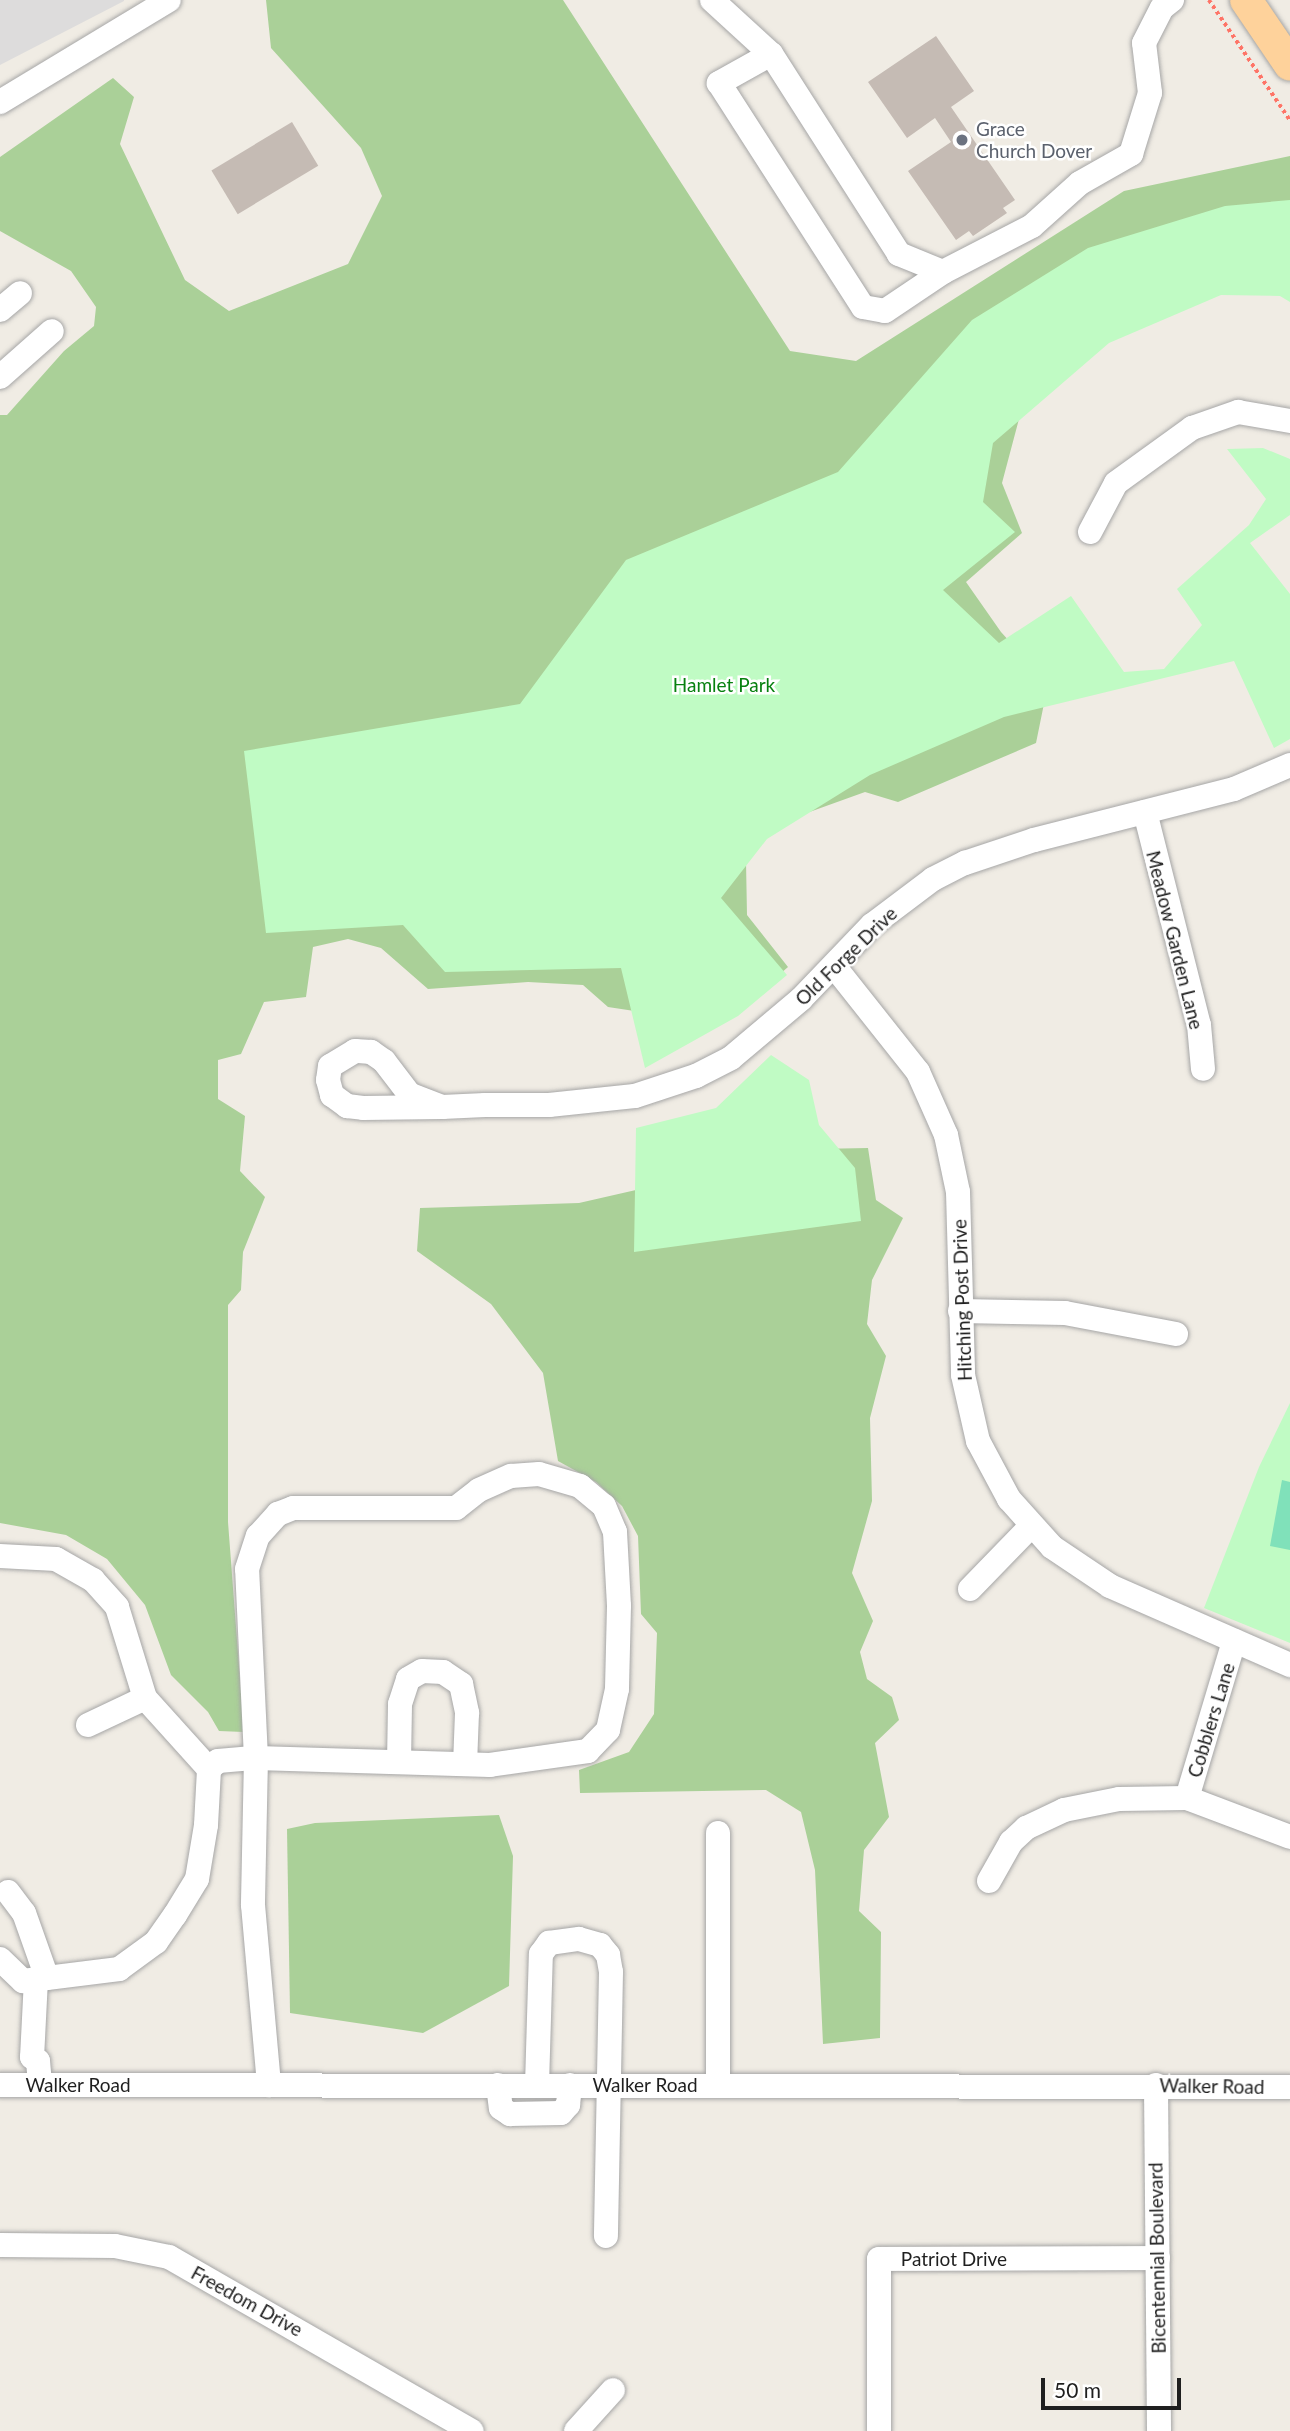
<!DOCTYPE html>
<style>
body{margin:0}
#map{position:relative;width:1290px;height:2431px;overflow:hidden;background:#f0ece4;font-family:Lato,sans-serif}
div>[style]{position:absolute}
.residential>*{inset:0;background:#dddcdc}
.forest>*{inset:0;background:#aad098}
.park>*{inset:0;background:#c0fbc4}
.pitch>*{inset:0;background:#80e1ba}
.building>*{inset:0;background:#c5bbb4;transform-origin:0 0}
.path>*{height:3.5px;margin-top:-1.75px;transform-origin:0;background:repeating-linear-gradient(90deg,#fe7467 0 3.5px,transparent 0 7px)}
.roads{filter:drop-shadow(0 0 2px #a6a6a6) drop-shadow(0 0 2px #a6a6a6)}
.minor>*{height:24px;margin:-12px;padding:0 12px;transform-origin:12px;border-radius:12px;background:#fff}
.major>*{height:32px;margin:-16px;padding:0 16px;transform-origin:16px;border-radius:16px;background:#fed29b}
.dots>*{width:19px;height:19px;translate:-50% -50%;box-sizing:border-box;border:4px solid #fff;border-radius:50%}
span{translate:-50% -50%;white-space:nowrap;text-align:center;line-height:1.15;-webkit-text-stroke:5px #fff;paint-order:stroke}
.worship-label{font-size:19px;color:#5b616d}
.left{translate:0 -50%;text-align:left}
.park-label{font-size:19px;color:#088110}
.street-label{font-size:19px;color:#1f1f1f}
.scale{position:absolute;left:1041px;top:2378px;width:140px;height:32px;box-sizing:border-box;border:4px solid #1f1f1f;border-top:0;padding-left:9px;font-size:21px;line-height:24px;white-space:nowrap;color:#1f1f1f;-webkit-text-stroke:5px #fff;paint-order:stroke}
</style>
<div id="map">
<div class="residential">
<div style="clip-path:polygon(0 0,124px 0,124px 1px,0 65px)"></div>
</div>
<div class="forest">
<div style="clip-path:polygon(266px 0,563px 0,790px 351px,856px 361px,1124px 191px,1290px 156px,1290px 235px,1146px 262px,1019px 419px,1002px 483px,1022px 533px,966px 582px,1001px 632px,1048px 684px,1036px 743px,898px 802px,865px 792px,765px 828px,746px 861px,747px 915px,788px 967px,747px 1003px,641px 1012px,608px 1007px,583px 985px,528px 982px,428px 989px,381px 948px,348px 939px,313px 947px,306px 997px,264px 1002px,241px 1054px,218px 1060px,218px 1099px,245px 1116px,240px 1171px,265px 1197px,243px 1252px,241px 1290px,228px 1305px,228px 1522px,244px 1732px,219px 1731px,208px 1712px,171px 1675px,145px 1605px,107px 1559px,66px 1535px,0 1523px,0 415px,7px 415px,64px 351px,94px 326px,96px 307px,71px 271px,0 231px,0 157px,113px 78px,134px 97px,120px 144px,185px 280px,229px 311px,348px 264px,382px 196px,361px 148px,271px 48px)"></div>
<div style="clip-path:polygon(868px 1148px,876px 1200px,903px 1218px,872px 1280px,867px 1324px,886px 1356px,870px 1418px,872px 1501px,852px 1573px,873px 1621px,860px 1652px,867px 1679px,892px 1697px,899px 1720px,875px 1743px,889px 1817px,864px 1850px,859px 1911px,881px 1932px,880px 2038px,823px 2044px,815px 1870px,801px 1812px,766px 1790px,580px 1793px,579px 1770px,629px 1752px,654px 1714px,657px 1633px,641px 1614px,638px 1536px,622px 1506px,596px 1482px,558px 1461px,543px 1373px,491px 1304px,417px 1251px,420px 1208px,579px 1203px,815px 1149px)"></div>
<div style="clip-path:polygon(499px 1815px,513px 1856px,509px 1986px,423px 2033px,290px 2013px,287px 1829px,315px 1823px)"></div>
</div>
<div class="park">
<div style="clip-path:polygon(1290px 200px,1290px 302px,1280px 296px,1221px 295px,1109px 343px,993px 443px,983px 502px,1015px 532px,943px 590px,999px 643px,1071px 596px,1124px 672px,1164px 669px,1202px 625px,1177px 589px,1249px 525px,1266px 499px,1227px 449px,1263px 448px,1290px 459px,1290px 515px,1250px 543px,1290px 594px,1290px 739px,1274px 748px,1234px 661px,1004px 717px,870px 775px,767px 839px,721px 898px,787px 975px,738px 1016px,645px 1068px,621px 968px,445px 972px,403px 925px,266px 933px,244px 751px,520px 704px,626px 560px,838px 472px,972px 320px,1088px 248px,1225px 206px)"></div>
<div style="clip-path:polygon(771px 1055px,809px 1080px,819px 1125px,855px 1168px,861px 1221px,634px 1252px,636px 1128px,716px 1108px)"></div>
<div style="clip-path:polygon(1290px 1403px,1290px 1643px,1204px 1608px,1259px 1467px)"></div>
</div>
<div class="pitch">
<div style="clip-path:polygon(1282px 1480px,1290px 1482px,1290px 1550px,1270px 1546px)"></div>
</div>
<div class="building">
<div style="clip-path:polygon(936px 36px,974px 91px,951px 107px,1015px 200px,1003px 208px,1007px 213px,973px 236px,969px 231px,956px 240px,908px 171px,951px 142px,935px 118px,907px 138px,868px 82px)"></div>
<div style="left:292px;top:122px;width:51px;height:94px;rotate:59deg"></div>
</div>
<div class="path">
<div style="left:1209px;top:0;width:145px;rotate:56deg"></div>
</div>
<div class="roads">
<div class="minor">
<div style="left:712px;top:0;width:80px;rotate:42.5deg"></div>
<div style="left:0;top:102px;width:197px;rotate:-31.1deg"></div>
<div style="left:943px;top:272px;width:48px;rotate:-157.8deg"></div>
<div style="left:899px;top:254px;width:237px;rotate:-122.6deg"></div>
<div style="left:771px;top:54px;width:60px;rotate:150.9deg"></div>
<div style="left:719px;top:83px;width:266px;rotate:57.3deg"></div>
<div style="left:863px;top:307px;width:22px;rotate:10deg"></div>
<div style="left:885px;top:311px;width:70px;rotate:-33.9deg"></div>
<div style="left:943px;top:272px;width:100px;rotate:-27.3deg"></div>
<div style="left:1032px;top:226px;width:64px;rotate:-41.9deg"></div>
<div style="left:1080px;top:183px;width:59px;rotate:-29.6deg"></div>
<div style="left:1131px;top:154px;width:64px;rotate:-72.7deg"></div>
<div style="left:1150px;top:93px;width:50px;rotate:-96.8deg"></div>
<div style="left:1144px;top:43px;width:39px;rotate:-63deg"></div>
<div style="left:1162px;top:8px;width:13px;rotate:-39deg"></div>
<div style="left:0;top:310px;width:26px;rotate:-40deg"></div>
<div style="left:0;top:377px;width:69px;rotate:-41.5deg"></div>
<div style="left:1090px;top:532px;width:55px;rotate:-62deg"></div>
<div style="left:1116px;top:483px;width:94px;rotate:-35.9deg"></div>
<div style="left:1192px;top:428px;width:49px;rotate:-19.2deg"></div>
<div style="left:1238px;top:412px;width:53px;rotate:9.8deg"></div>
<div style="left:1145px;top:812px;width:220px;rotate:75.8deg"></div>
<div style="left:1199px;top:1025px;width:44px;rotate:84.8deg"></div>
<div style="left:834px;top:966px;width:135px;rotate:51.6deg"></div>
<div style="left:918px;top:1072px;width:69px;rotate:66deg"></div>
<div style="left:946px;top:1135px;width:58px;rotate:78.1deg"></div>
<div style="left:958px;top:1192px;width:183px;rotate:88.4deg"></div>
<div style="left:963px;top:1375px;width:68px;rotate:77.2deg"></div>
<div style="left:978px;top:1441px;width:66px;rotate:61.9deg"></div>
<div style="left:1009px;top:1499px;width:64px;rotate:48.1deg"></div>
<div style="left:1052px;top:1547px;width:70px;rotate:33.9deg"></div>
<div style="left:1110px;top:1586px;width:197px;rotate:23.7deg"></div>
<div style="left:442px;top:1107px;width:34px;rotate:-159deg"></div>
<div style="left:410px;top:1095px;width:43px;rotate:-127.4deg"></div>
<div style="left:384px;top:1061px;width:16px;rotate:-145deg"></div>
<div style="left:371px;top:1052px;width:16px;rotate:-176deg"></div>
<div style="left:355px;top:1051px;width:29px;rotate:149deg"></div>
<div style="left:330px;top:1066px;width:14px;rotate:98deg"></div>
<div style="left:328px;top:1080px;width:16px;rotate:75deg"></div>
<div style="left:332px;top:1095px;width:19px;rotate:36deg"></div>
<div style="left:347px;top:1106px;width:16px;rotate:7deg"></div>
<div style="left:363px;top:1108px;width:79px;rotate:-0.7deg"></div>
<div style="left:442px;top:1107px;width:43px;rotate:-2.7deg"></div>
<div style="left:485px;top:1105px;width:64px"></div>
<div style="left:549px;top:1105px;width:86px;rotate:-6deg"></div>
<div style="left:635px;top:1096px;width:64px;rotate:-18.2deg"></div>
<div style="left:696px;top:1076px;width:39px;rotate:-27deg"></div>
<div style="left:731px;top:1058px;width:92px;rotate:-40.1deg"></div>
<div style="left:801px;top:999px;width:103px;rotate:-46.2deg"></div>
<div style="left:872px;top:925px;width:76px;rotate:-37deg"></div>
<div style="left:933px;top:879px;width:36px;rotate:-27deg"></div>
<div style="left:965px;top:863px;width:73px;rotate:-18.4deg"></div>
<div style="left:1034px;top:840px;width:206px;rotate:-14.3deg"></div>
<div style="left:1234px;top:789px;width:61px;rotate:-23.2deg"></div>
<div style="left:960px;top:1311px;width:105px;rotate:1.1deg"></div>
<div style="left:1065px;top:1313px;width:113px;rotate:10.7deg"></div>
<div style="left:0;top:1556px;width:56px;rotate:3.1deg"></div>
<div style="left:56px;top:1559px;width:43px;rotate:29.6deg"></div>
<div style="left:93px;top:1580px;width:36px;rotate:48deg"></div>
<div style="left:117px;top:1607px;width:95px;rotate:72.9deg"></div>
<div style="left:145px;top:1698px;width:96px;rotate:48deg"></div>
<div style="left:970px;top:1589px;width:86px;rotate:-45.9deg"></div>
<div style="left:88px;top:1725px;width:63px;rotate:-25.3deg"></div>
<div style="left:399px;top:1762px;width:58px;rotate:-89deg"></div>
<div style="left:400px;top:1704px;width:26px;rotate:-72deg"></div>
<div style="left:408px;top:1679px;width:16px;rotate:-30deg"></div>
<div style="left:422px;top:1671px;width:21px;rotate:3deg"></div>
<div style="left:443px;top:1672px;width:22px;rotate:34deg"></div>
<div style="left:461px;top:1684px;width:30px;rotate:78deg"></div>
<div style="left:467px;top:1713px;width:51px;rotate:92.2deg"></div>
<div style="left:1187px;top:1798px;width:164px;rotate:-73.3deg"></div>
<div style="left:718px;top:1833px;width:252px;rotate:90deg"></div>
<div style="left:989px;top:1881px;width:45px;rotate:-60.6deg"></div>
<div style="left:1011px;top:1842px;width:21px;rotate:-43deg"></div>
<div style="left:1026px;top:1828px;width:42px;rotate:-25.3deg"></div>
<div style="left:1064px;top:1810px;width:56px;rotate:-11.3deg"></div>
<div style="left:1119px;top:1799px;width:68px;rotate:-0.8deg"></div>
<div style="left:1187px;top:1798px;width:110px;rotate:20.7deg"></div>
<div style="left:8px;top:1892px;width:26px;rotate:53deg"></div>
<div style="left:24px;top:1913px;width:69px;rotate:70.5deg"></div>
<div style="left:0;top:1959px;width:32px;rotate:44deg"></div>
<div style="left:23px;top:1981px;width:97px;rotate:-7.1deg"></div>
<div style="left:119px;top:1969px;width:46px;rotate:-36.1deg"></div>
<div style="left:156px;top:1942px;width:33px;rotate:-55deg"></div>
<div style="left:175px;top:1915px;width:42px;rotate:-58.6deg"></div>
<div style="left:197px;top:1879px;width:55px;rotate:-80.5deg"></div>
<div style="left:206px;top:1825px;width:56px;rotate:-86.9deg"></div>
<div style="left:209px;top:1769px;width:12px;rotate:-42deg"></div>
<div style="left:218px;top:1761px;width:38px;rotate:-5deg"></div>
<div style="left:256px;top:1758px;width:189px;rotate:-92.7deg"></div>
<div style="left:247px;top:1569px;width:35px;rotate:-72deg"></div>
<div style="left:258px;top:1536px;width:30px;rotate:-48deg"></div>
<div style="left:278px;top:1514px;width:16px;rotate:-22deg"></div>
<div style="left:293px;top:1508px;width:163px"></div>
<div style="left:456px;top:1508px;width:29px;rotate:-38deg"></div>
<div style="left:479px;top:1490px;width:35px;rotate:-24deg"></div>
<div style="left:511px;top:1476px;width:28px;rotate:-4deg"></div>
<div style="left:539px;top:1474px;width:43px;rotate:16.3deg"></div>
<div style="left:580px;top:1486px;width:31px;rotate:40deg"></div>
<div style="left:604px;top:1506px;width:28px;rotate:67deg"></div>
<div style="left:615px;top:1532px;width:74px;rotate:86.9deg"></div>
<div style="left:619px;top:1606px;width:83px;rotate:91.4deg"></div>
<div style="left:617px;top:1689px;width:42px;rotate:102.4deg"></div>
<div style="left:608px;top:1730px;width:29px;rotate:134deg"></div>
<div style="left:588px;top:1751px;width:99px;rotate:171.9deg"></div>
<div style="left:490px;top:1765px;width:234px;rotate:-178.3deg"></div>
<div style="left:256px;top:1758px;width:147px;rotate:91.2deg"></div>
<div style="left:253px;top:1905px;width:181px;rotate:84.9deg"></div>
<div style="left:36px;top:1979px;width:78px;rotate:92.9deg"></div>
<div style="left:32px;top:2057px;width:7px;rotate:34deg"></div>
<div style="left:38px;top:2061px;width:24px;rotate:85deg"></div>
<div style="left:0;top:2085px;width:1290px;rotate:0.09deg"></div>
<div style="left:498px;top:2085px;width:23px;rotate:83deg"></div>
<div style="left:501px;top:2108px;width:11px;rotate:34deg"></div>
<div style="left:510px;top:2114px;width:51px;rotate:-1.1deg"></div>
<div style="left:561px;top:2113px;width:11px;rotate:-49deg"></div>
<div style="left:568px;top:2105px;width:20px;rotate:-84deg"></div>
<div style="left:537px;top:2085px;width:131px;rotate:-88.3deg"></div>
<div style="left:541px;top:1954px;width:14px;rotate:-54deg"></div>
<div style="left:549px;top:1943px;width:30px;rotate:-8deg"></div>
<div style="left:579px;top:1939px;width:22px;rotate:16deg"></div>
<div style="left:600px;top:1945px;width:13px;rotate:51deg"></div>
<div style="left:608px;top:1955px;width:17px;rotate:80deg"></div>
<div style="left:611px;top:1972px;width:264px;rotate:91.1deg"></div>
<div style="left:1156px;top:2085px;width:346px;rotate:89.5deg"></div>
<div style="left:0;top:2245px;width:115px;rotate:0.5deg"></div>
<div style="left:115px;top:2246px;width:55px;rotate:11.5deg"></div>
<div style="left:169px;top:2257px;width:349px;rotate:29.9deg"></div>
<div style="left:576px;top:2431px;width:55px;rotate:-47.9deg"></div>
<div style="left:879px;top:2431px;width:172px;rotate:-90deg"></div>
<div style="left:879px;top:2259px;width:279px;rotate:-0.2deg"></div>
</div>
<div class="major">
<div style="left:1246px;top:0;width:78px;rotate:55.9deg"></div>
</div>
</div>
<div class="dots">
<div style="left:962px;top:140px;background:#6b7280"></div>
</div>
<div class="worship-label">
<span class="left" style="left:976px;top:140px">Grace<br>Church Dover</span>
</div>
<div class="park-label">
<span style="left:724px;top:685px">Hamlet Park</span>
</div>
<div class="street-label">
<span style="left:1175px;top:940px;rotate:76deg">Meadow Garden Lane</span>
<span style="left:846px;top:956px;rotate:-44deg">Old Forge Drive</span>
<span style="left:962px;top:1300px;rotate:-92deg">Hitching Post Drive</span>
<span style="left:1211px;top:1720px;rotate:-73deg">Cobblers Lane</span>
<span style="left:78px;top:2085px">Walker Road</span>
<span style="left:645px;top:2085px">Walker Road</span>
<span style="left:1212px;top:2086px;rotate:1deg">Walker Road</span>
<span style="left:1157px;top:2258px;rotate:-91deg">Bicentennial Boulevard</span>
<span style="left:954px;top:2259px">Patriot Drive</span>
<span style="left:247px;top:2301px;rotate:29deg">Freedom Drive</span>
</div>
<div class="scale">50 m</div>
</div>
